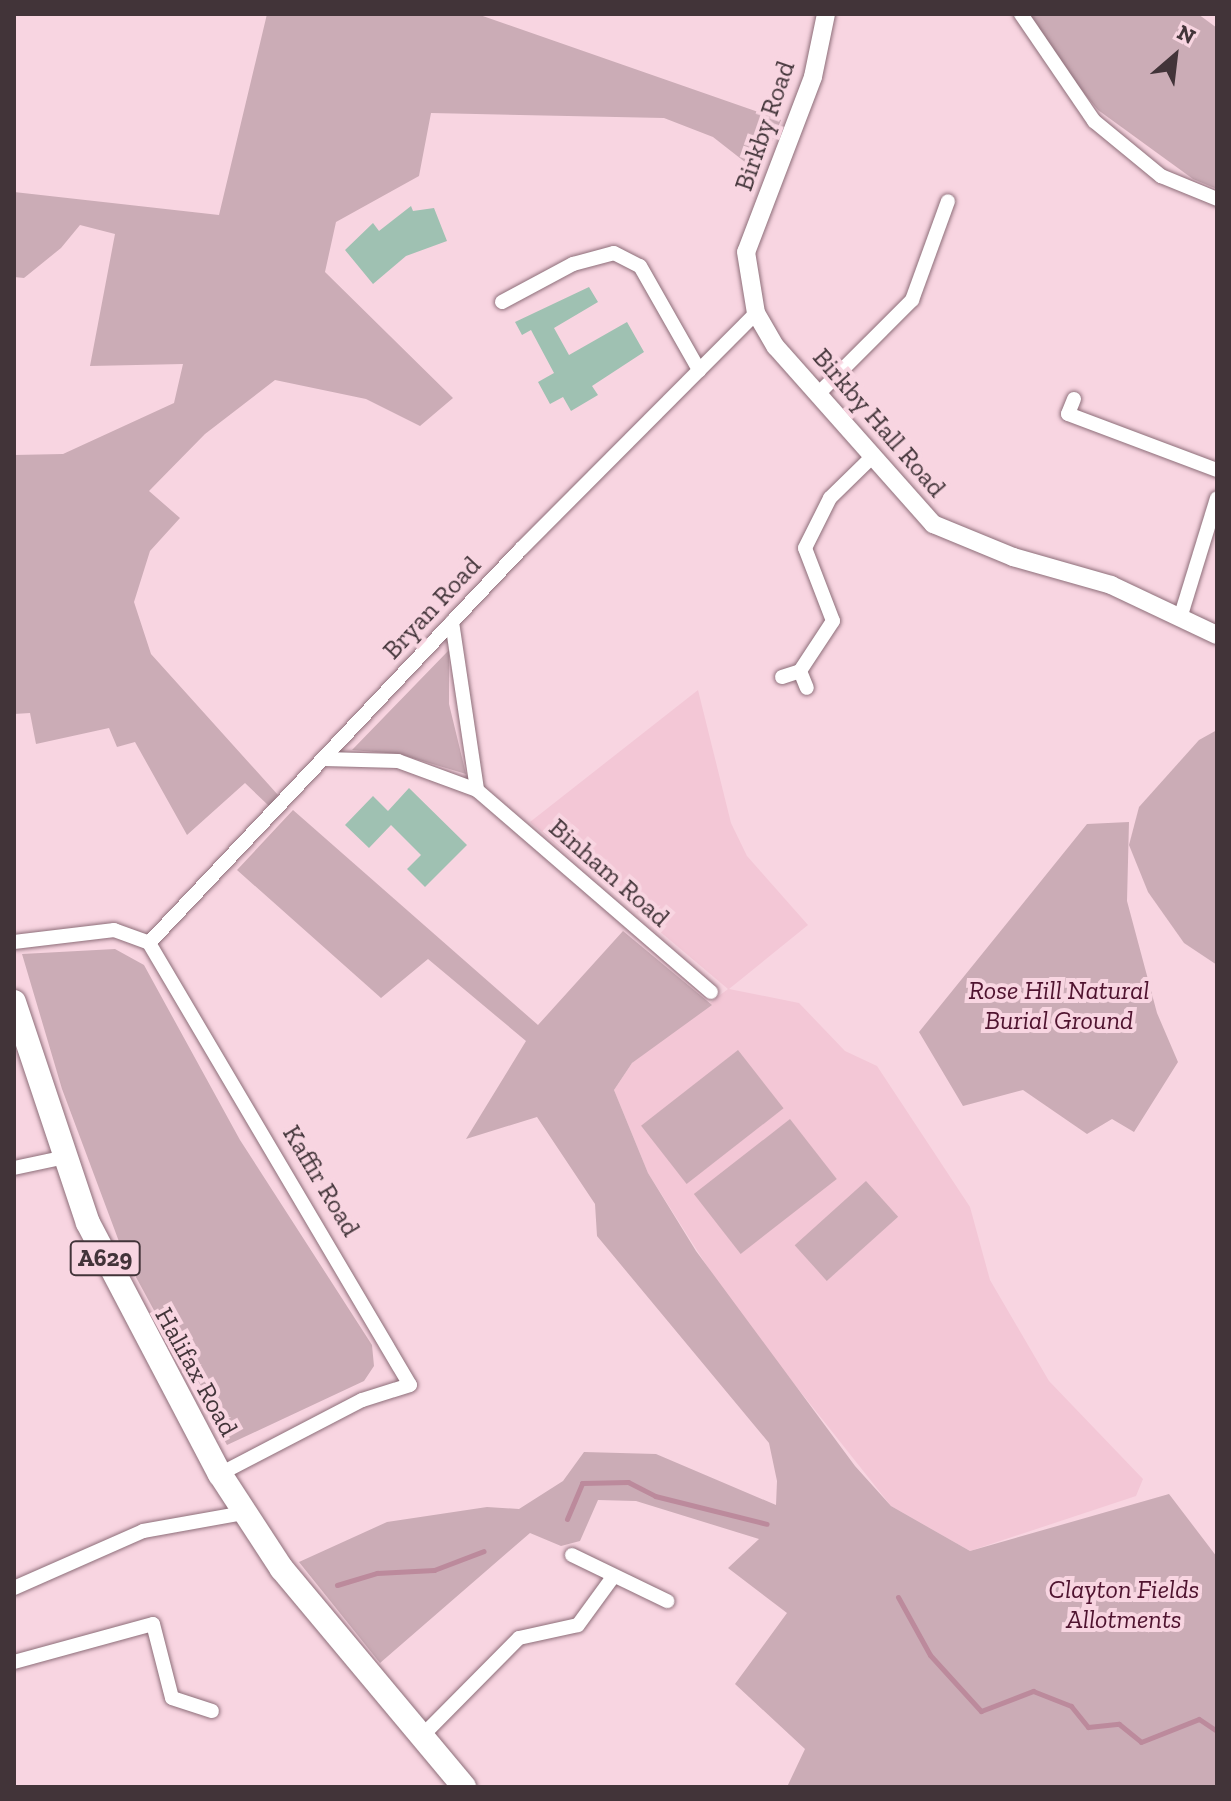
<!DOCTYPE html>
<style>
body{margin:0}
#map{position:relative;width:1231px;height:1801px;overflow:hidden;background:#f8d5e1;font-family:"Zilla Slab",serif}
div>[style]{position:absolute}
.built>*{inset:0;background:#f3c7d6}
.green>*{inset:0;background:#cbacb6;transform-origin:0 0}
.stream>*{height:5px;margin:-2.5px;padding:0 2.5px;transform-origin:2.5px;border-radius:2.5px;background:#bc8a9c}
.building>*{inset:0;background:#9fc1b2}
.roads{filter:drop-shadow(0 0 2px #8d6e79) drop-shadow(0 0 2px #8d6e79)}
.minor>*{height:14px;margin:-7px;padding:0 7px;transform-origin:7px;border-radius:7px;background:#fff}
.tertiary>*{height:18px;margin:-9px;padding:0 9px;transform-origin:9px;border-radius:9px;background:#fff}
.trunk>*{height:24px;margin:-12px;padding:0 12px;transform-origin:12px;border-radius:12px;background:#fff}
span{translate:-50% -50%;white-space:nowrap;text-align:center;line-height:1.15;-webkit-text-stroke:8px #f8d5e1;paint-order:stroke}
.shield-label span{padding:2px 6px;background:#f8d5e1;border:2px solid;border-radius:6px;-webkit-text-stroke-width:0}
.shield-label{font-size:24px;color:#423439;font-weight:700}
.street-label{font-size:26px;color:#423439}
.park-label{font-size:26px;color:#4f132f;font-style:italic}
.frame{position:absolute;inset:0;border:16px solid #423439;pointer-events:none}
.north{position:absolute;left:1135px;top:16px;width:80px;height:80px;-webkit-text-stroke:6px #f8d5e1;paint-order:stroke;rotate:28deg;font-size:22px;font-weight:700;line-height:32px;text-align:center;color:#423439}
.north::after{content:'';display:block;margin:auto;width:28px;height:36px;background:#423439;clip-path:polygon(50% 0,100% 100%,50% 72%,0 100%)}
</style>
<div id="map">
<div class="built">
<div style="clip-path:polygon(698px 690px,731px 823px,747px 856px,808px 925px,729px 989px,799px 1003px,845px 1051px,877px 1066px,970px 1207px,990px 1280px,1049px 1381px,1143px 1479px,1136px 1496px,970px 1551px,891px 1506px,731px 1304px,648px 1173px,614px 1090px,632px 1063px,728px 989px,530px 822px)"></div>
</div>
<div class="green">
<div style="clip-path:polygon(267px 14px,477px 14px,781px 120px,759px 173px,713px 137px,664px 118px,431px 113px,419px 176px,336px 222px,325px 272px,453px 398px,420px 426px,366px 399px,275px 380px,205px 434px,149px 491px,180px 518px,150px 551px,134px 602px,151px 654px,278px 795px,269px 806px,245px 783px,187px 835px,135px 742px,117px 747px,109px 728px,36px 744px,30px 713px,14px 714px,14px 455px,63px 454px,174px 403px,183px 364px,90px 366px,115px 234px,80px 225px,61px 248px,24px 278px,14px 277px,14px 192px,219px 215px)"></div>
<div style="clip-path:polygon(1029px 14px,1198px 14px,1217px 28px,1217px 189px,1193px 179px,1098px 110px,1046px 48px)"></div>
<div style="clip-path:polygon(449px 650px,449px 704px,466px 774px,399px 754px,352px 750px)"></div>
<div style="clip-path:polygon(1217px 730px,1217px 965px,1184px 943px,1148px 892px,1129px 845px,1139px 807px,1199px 740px)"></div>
<div style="clip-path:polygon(293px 810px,538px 1025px,623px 931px,712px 1005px,632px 1063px,614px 1090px,648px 1173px,696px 1251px,855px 1466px,891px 1506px,970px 1551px,1169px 1494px,1217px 1557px,1217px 1787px,787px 1787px,805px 1749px,735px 1684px,787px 1613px,728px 1568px,759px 1539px,636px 1501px,598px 1500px,580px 1541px,561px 1546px,530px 1533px,380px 1663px,299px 1562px,387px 1522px,487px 1507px,519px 1509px,563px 1481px,584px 1452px,656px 1454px,776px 1505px,777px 1481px,769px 1443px,597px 1236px,595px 1204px,537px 1117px,466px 1139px,526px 1041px,428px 959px,381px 998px,237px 870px)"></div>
<div style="clip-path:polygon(1129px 822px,1127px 901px,1157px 1013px,1178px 1062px,1134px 1132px,1112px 1119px,1087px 1134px,1023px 1090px,963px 1106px,919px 1032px,1087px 824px)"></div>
<div style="clip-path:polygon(115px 949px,144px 965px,240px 1140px,372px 1345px,374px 1366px,364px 1381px,227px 1445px,124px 1255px,62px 1089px,22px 954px)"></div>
<div style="left:738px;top:1050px;width:74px;height:123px;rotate:52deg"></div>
<div style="left:790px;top:1119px;width:76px;height:122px;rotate:52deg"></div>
<div style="left:866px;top:1181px;width:48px;height:96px;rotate:48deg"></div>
</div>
<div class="stream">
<div style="left:567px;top:1519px;width:39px;rotate:-67deg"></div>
<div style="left:582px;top:1483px;width:46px;rotate:-1.2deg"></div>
<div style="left:628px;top:1482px;width:30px;rotate:27deg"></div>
<div style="left:655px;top:1496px;width:115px;rotate:14deg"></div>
<div style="left:337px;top:1585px;width:42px;rotate:-16.7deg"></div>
<div style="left:377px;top:1573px;width:57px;rotate:-3deg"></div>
<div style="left:434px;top:1570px;width:53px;rotate:-20.8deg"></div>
<div style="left:898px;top:1597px;width:66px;rotate:61.1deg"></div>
<div style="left:930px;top:1655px;width:76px;rotate:47.7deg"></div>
<div style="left:981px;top:1711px;width:56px;rotate:-21deg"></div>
<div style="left:1033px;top:1691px;width:41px;rotate:21.5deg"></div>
<div style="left:1071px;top:1706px;width:27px;rotate:51deg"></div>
<div style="left:1088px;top:1727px;width:31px;rotate:-6deg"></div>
<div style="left:1119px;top:1724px;width:28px;rotate:39deg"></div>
<div style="left:1141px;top:1742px;width:62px;rotate:-21.6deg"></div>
<div style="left:1199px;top:1719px;width:22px;rotate:34deg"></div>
</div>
<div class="building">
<div style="clip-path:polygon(411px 206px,413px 211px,434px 208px,447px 241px,406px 256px,373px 284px,345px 250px,373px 223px,379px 231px)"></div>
<div style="clip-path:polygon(589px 287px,598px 302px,554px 328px,569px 355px,627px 322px,644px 352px,592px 386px,598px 395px,571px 411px,563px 397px,550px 404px,538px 382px,554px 373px,531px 330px,522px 335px,515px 322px)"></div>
<div style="clip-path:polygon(409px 788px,467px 845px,425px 887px,407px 869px,421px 855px,391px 825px,369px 848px,345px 825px,373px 796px,388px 811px)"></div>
</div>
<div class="roads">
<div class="minor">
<div style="left:1021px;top:14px;width:130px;rotate:55.7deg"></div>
<div style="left:1094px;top:121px;width:87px;rotate:39.4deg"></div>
<div style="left:1161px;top:176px;width:61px;rotate:22.3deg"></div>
<div style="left:502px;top:302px;width:81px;rotate:-28.2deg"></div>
<div style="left:573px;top:264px;width:42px;rotate:-15deg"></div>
<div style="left:614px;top:253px;width:29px;rotate:27deg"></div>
<div style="left:640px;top:266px;width:120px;rotate:60.4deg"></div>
<div style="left:821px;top:391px;width:129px;rotate:-45deg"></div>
<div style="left:912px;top:300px;width:105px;rotate:-70deg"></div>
<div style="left:1074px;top:399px;width:16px;rotate:112deg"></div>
<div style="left:1068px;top:414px;width:159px;rotate:20.6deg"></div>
<div style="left:1181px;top:615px;width:122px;rotate:-72.9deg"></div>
<div style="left:452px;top:622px;width:170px;rotate:81.5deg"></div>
<div style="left:800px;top:671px;width:18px;rotate:68deg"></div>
<div style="left:782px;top:677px;width:19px;rotate:-18deg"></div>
<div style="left:800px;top:671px;width:60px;rotate:-56.6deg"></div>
<div style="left:833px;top:621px;width:78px;rotate:-111deg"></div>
<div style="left:805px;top:548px;width:56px;rotate:-63.4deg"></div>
<div style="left:830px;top:498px;width:59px;rotate:-44.3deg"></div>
<div style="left:324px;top:759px;width:74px;rotate:1.5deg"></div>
<div style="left:398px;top:761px;width:84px;rotate:20.2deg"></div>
<div style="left:477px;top:790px;width:309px;rotate:40.8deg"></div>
<div style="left:14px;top:942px;width:101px;rotate:-6.8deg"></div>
<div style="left:114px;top:930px;width:37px;rotate:20deg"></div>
<div style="left:149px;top:943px;width:513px;rotate:59.44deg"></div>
<div style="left:410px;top:1385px;width:50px;rotate:162.6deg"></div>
<div style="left:362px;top:1400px;width:160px;rotate:152.5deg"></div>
<div style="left:149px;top:943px;width:542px;rotate:-46.65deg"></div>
<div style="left:521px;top:549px;width:333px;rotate:-45.1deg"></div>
<div style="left:14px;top:1168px;width:48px;rotate:-12deg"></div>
<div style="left:572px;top:1555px;width:106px;rotate:25.8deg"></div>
<div style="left:14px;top:1588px;width:141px;rotate:-23.8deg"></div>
<div style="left:143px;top:1531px;width:103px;rotate:-10.1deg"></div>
<div style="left:14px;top:1662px;width:144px;rotate:-15.3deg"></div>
<div style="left:153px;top:1624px;width:76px;rotate:75.6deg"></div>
<div style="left:172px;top:1698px;width:42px;rotate:18deg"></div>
<div style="left:419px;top:1739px;width:142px;rotate:-45.3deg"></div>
<div style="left:519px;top:1638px;width:60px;rotate:-12.4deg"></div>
<div style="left:578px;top:1625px;width:59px;rotate:-53.9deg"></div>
</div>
<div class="tertiary">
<div style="left:826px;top:14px;width:64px;rotate:101.7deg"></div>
<div style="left:813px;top:77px;width:187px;rotate:110.9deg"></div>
<div style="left:746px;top:252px;width:62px;rotate:80.7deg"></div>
<div style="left:756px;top:313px;width:39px;rotate:60deg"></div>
<div style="left:776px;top:347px;width:237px;rotate:48.4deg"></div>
<div style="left:933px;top:524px;width:87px;rotate:22.4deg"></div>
<div style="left:1013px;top:557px;width:102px;rotate:15.9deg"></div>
<div style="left:1111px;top:585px;width:117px;rotate:25.3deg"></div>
</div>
<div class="trunk">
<div style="left:14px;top:1002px;width:233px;rotate:71.5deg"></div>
<div style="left:88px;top:1223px;width:284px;rotate:62.3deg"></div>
<div style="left:220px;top:1474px;width:113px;rotate:56.9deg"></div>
<div style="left:282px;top:1569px;width:284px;rotate:50.1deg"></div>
</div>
</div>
<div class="shield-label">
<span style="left:105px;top:1258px">A629</span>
</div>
<div class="street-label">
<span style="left:765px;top:126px;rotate:-71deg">Birkby Road</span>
<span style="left:879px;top:423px;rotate:49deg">Birkby Hall Road</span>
<span style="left:432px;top:608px;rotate:-47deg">Bryan Road</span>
<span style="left:609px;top:873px;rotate:41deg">Binham Road</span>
<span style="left:321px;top:1181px;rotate:59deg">Kaffir Road</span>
<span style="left:196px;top:1372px;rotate:61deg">Halifax Road</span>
</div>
<div class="park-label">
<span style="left:1059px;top:1006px">Rose Hill Natural<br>Burial Ground</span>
<span style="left:1124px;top:1605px">Clayton Fields<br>Allotments</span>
</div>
<div class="frame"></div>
<div class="north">N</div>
</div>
